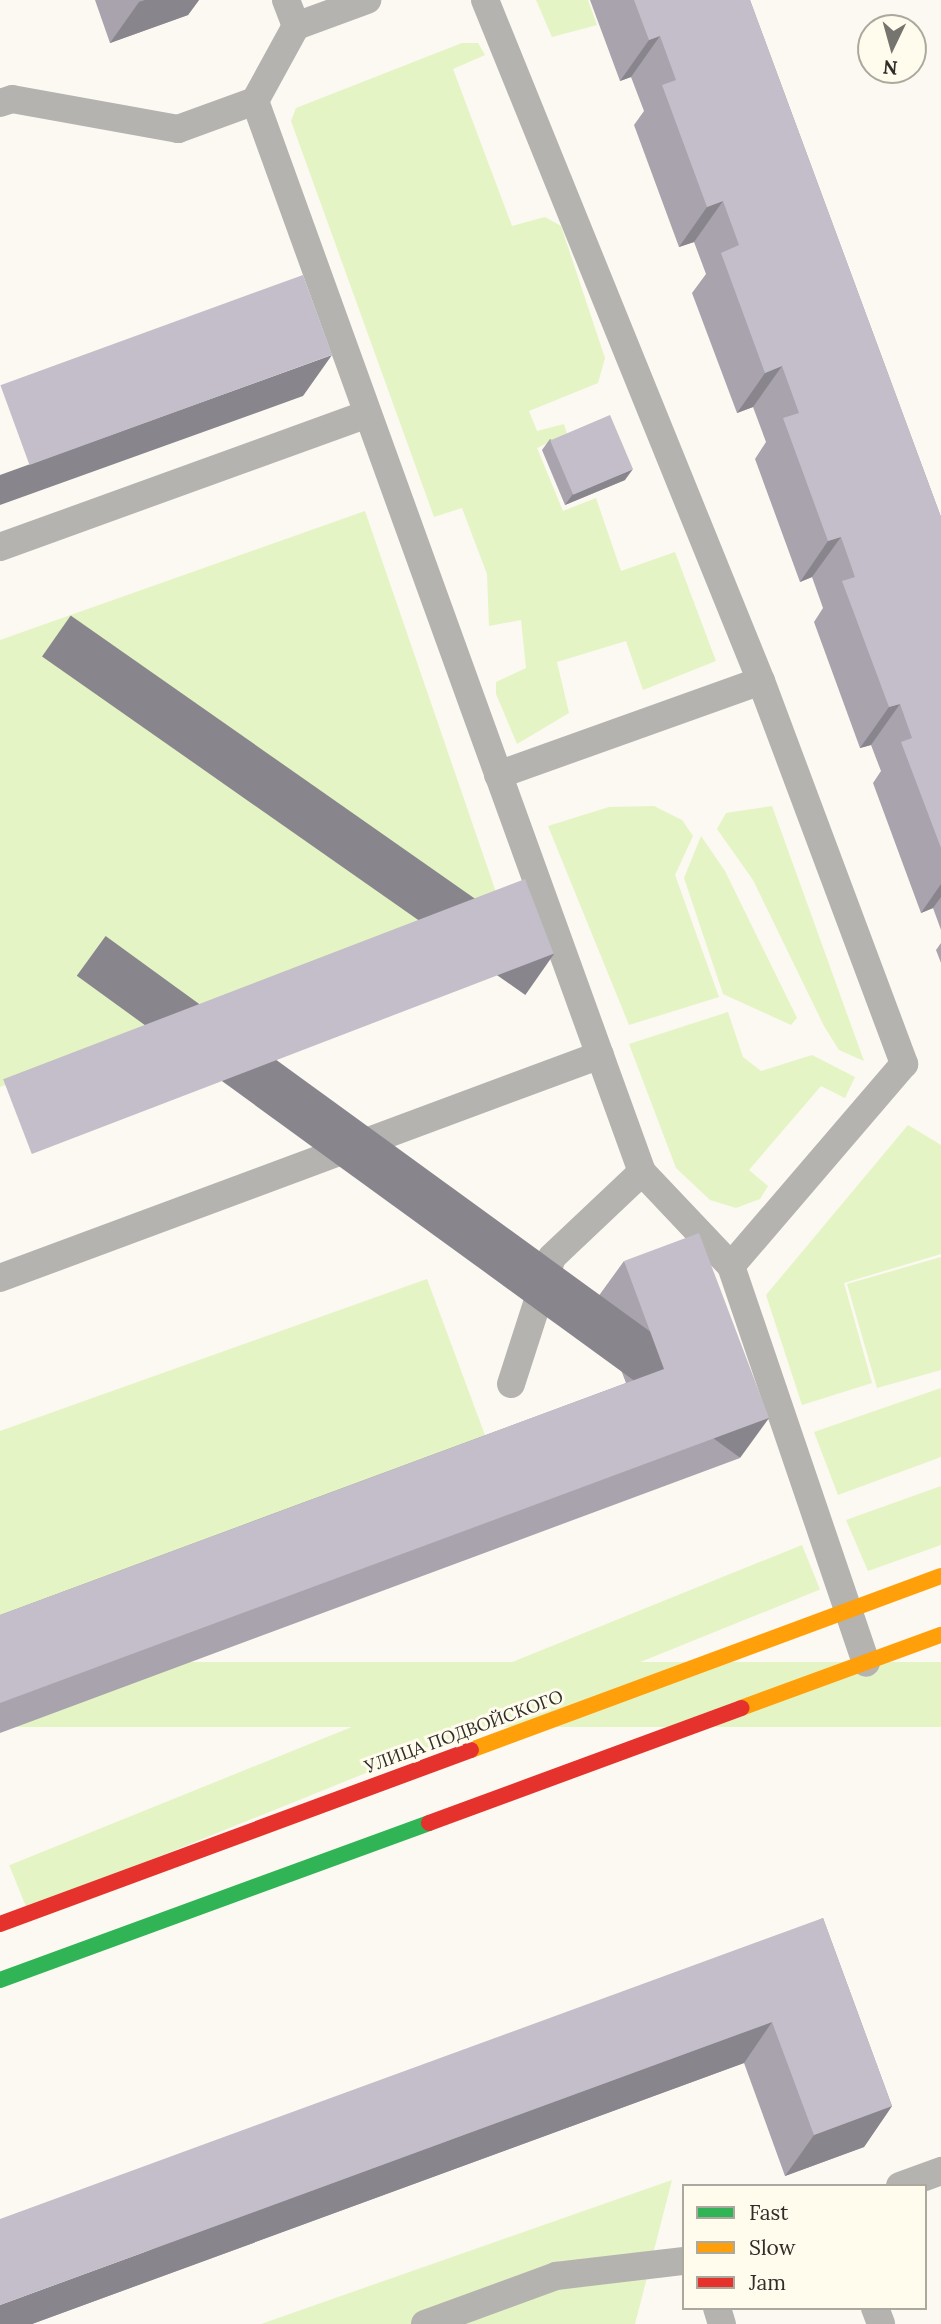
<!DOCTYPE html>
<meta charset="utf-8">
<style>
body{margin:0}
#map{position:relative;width:941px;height:2324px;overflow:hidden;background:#fbf9f1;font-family:Lora,serif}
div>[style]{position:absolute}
.green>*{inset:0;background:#e4f4c4;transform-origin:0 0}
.lane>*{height:28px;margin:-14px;padding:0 14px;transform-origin:14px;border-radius:14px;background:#b5b3b0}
.fast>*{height:16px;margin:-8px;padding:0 8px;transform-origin:8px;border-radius:8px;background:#30b455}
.slow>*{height:16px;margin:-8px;padding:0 8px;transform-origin:8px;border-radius:8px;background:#ff9f0a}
.jam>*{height:16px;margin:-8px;padding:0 8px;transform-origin:8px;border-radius:8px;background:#e5322d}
.wall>*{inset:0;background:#a8a3ad}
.shaded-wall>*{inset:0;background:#88858d;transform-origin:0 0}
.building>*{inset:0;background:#c3bec9;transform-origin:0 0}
span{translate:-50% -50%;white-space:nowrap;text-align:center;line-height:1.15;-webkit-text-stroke:6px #fffbed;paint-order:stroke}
.street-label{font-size:18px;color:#2e2d28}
.legend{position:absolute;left:682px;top:2184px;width:245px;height:126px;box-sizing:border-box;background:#fffbed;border:2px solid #aba99e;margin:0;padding:9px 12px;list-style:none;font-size:21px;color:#2e2d28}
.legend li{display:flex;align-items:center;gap:14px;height:35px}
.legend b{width:35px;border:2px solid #aba99e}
.north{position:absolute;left:857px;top:14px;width:70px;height:70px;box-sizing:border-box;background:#fffbed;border:2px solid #aba99e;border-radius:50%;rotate:185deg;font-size:19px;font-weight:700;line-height:28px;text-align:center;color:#2e2d28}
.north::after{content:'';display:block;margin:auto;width:24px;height:32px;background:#76746e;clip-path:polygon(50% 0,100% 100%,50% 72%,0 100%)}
</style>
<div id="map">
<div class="green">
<div style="clip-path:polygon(536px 0,588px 0,597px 25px,552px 37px)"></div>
<div style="clip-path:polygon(462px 43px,478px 43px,485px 55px,453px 69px,512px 226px,545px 217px,561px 226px,605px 358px,598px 383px,529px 411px,537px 431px,564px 424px,567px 434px,537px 448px,563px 511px,596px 498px,621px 571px,675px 552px,716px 661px,643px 690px,626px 641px,557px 662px,569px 713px,517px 744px,496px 694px,496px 682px,526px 668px,521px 620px,489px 626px,487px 574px,462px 508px,434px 517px,291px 121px,296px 108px)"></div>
<div style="clip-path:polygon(365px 511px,498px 898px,0 1087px,0 640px)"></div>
<div style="clip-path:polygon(654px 806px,682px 820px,693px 836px,675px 875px,719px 997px,629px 1025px,548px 826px,609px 807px)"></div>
<div style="clip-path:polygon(772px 806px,864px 1061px,839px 1050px,824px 1026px,753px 880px,717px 829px,726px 813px)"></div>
<div style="clip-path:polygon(701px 836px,725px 871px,797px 1018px,791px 1025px,723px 994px,684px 878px)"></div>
<div style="clip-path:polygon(728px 1012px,743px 1057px,761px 1071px,812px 1055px,855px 1077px,845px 1098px,821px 1086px,749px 1170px,768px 1186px,760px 1199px,736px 1208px,710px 1200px,676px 1168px,629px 1044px)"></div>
<div style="clip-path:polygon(908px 1125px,941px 1145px,941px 1254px,844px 1283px,872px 1383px,802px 1405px,766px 1295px)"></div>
<div style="clip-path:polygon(941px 1257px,941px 1370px,877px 1388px,847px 1284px)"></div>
<div style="clip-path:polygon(427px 1279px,489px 1446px,0 1627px,0 1431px)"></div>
<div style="clip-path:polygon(941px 1388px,941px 1457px,838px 1495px,814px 1432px)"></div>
<div style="clip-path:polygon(941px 1486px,941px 1545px,868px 1571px,846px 1520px)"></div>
<div style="left:802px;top:1545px;width:48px;height:855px;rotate:68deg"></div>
<div style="left:941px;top:1662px;width:65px;height:1004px;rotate:90deg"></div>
<div style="clip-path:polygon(672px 2180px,635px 2324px,261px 2324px)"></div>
</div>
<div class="lane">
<div style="left:286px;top:0;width:28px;rotate:69deg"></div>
<div style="left:296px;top:26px;width:85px;rotate:118.7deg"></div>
<div style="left:255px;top:101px;width:1139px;rotate:70.13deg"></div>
<div style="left:642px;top:1172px;width:129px;rotate:46.6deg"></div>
<div style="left:731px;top:1266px;width:419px;rotate:71.2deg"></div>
<div style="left:485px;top:0;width:735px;rotate:67.94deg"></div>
<div style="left:761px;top:681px;width:409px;rotate:69.5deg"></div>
<div style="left:904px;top:1064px;width:266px;rotate:130.6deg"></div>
<div style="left:296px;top:26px;width:76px;rotate:-20.1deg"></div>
<div style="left:0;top:103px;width:13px;rotate:-18deg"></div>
<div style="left:12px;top:99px;width:169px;rotate:10.2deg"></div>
<div style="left:178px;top:129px;width:82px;rotate:-20deg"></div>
<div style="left:0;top:547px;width:390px;rotate:-19.9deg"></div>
<div style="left:498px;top:775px;width:279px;rotate:-19.7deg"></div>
<div style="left:0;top:1278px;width:640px;rotate:-20.39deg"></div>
<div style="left:511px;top:1384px;width:133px;rotate:-72.1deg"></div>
<div style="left:552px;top:1257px;width:124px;rotate:-43.4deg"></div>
<div style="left:900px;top:2186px;width:44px;rotate:-20.1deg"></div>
<div style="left:717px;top:2308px;width:17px;rotate:73deg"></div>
<div style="left:875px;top:2308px;width:17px;rotate:69deg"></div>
<div style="left:425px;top:2324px;width:140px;rotate:-20.1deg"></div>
<div style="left:556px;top:2276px;width:129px;rotate:-6.7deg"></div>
</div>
<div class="fast">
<div style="left:0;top:1980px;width:457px;rotate:-20.1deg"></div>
</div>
<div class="slow">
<div style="left:741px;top:1708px;width:213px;rotate:-20.1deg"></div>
<div style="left:471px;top:1750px;width:501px;rotate:-20.32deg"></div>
</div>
<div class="jam">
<div style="left:429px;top:1823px;width:333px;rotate:-20.2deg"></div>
<div style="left:0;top:1924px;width:502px;rotate:-20.28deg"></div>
</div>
<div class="wall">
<div style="clip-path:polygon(95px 0,199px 0,188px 15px,110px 43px)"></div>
<div style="clip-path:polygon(590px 0,750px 0,941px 517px,941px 930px,933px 908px,921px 913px,873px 783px,881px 771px,871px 745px,860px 748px,814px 622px,823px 608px,812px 577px,800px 582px,755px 459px,766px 442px,753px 407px,737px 413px,692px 293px,706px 274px,694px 242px,679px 247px,634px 125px,644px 111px,631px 77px,620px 81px)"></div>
<div style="clip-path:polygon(550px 439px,625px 480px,565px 505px,542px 450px)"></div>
<div style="clip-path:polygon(941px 943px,941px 963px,936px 950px)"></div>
<div style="clip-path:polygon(624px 1261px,740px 1458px,0 1733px,0 1615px,626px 1383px,595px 1301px)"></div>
<div style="clip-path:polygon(823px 1918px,892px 2106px,864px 2147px,785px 2176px,744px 2063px,32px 2324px,0 2324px)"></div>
</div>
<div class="shaded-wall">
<div style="clip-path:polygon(145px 0,199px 0,188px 15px,110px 43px,139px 2px)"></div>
<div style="clip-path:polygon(660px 36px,631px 77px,620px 81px,649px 40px)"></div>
<div style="clip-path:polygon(723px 201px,694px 242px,679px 247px,707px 207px)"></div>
<div style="clip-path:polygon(332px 355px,303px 396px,0 505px,0 475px)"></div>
<div style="clip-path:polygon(782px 366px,753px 407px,737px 413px,765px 373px)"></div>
<div style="clip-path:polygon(633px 469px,625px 480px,565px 505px,573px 494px)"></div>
<div style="clip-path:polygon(841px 537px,812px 577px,800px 582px,828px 541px)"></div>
<div style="clip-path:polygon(900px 704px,871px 745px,860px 748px,889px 707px)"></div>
<div style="clip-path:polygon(941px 884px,941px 897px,933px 908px,921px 913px)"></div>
<div style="left:554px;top:954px;width:50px;height:590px;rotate:125deg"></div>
<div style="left:769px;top:1418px;width:49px;height:820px;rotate:126deg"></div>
<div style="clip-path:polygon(772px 2022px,744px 2063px,32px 2324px,0 2324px,0 2305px)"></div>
<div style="clip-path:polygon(892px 2106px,864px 2147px,785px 2176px,814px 2135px)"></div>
</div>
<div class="building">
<div style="clip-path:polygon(634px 0,750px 0,941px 517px,941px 848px,901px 742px,912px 738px,900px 704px,889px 707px,842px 581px,855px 577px,841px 537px,828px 541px,783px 418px,799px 413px,782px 366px,765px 373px,721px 253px,739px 245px,723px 201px,707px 207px,662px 85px,676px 80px,660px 36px,649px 40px)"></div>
<div style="left:303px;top:275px;width:85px;height:322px;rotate:70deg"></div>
<div style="left:610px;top:415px;width:59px;height:65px;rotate:67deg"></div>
<div style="left:525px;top:879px;width:80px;height:559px;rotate:69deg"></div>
<div style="clip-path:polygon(699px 1233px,769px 1418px,0 1703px,0 1615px,664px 1369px,624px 1261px)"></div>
<div style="clip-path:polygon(823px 1918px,892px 2106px,814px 2135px,772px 2022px,0 2305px,0 2219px)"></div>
</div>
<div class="street-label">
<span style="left:464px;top:1732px;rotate:-20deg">УЛИЦА ПОДВОЙСКОГО</span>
</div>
<ul class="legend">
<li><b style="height:9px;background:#30b455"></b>Fast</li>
<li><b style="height:9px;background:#ff9f0a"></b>Slow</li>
<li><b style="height:9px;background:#e5322d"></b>Jam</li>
</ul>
<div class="north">N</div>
</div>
